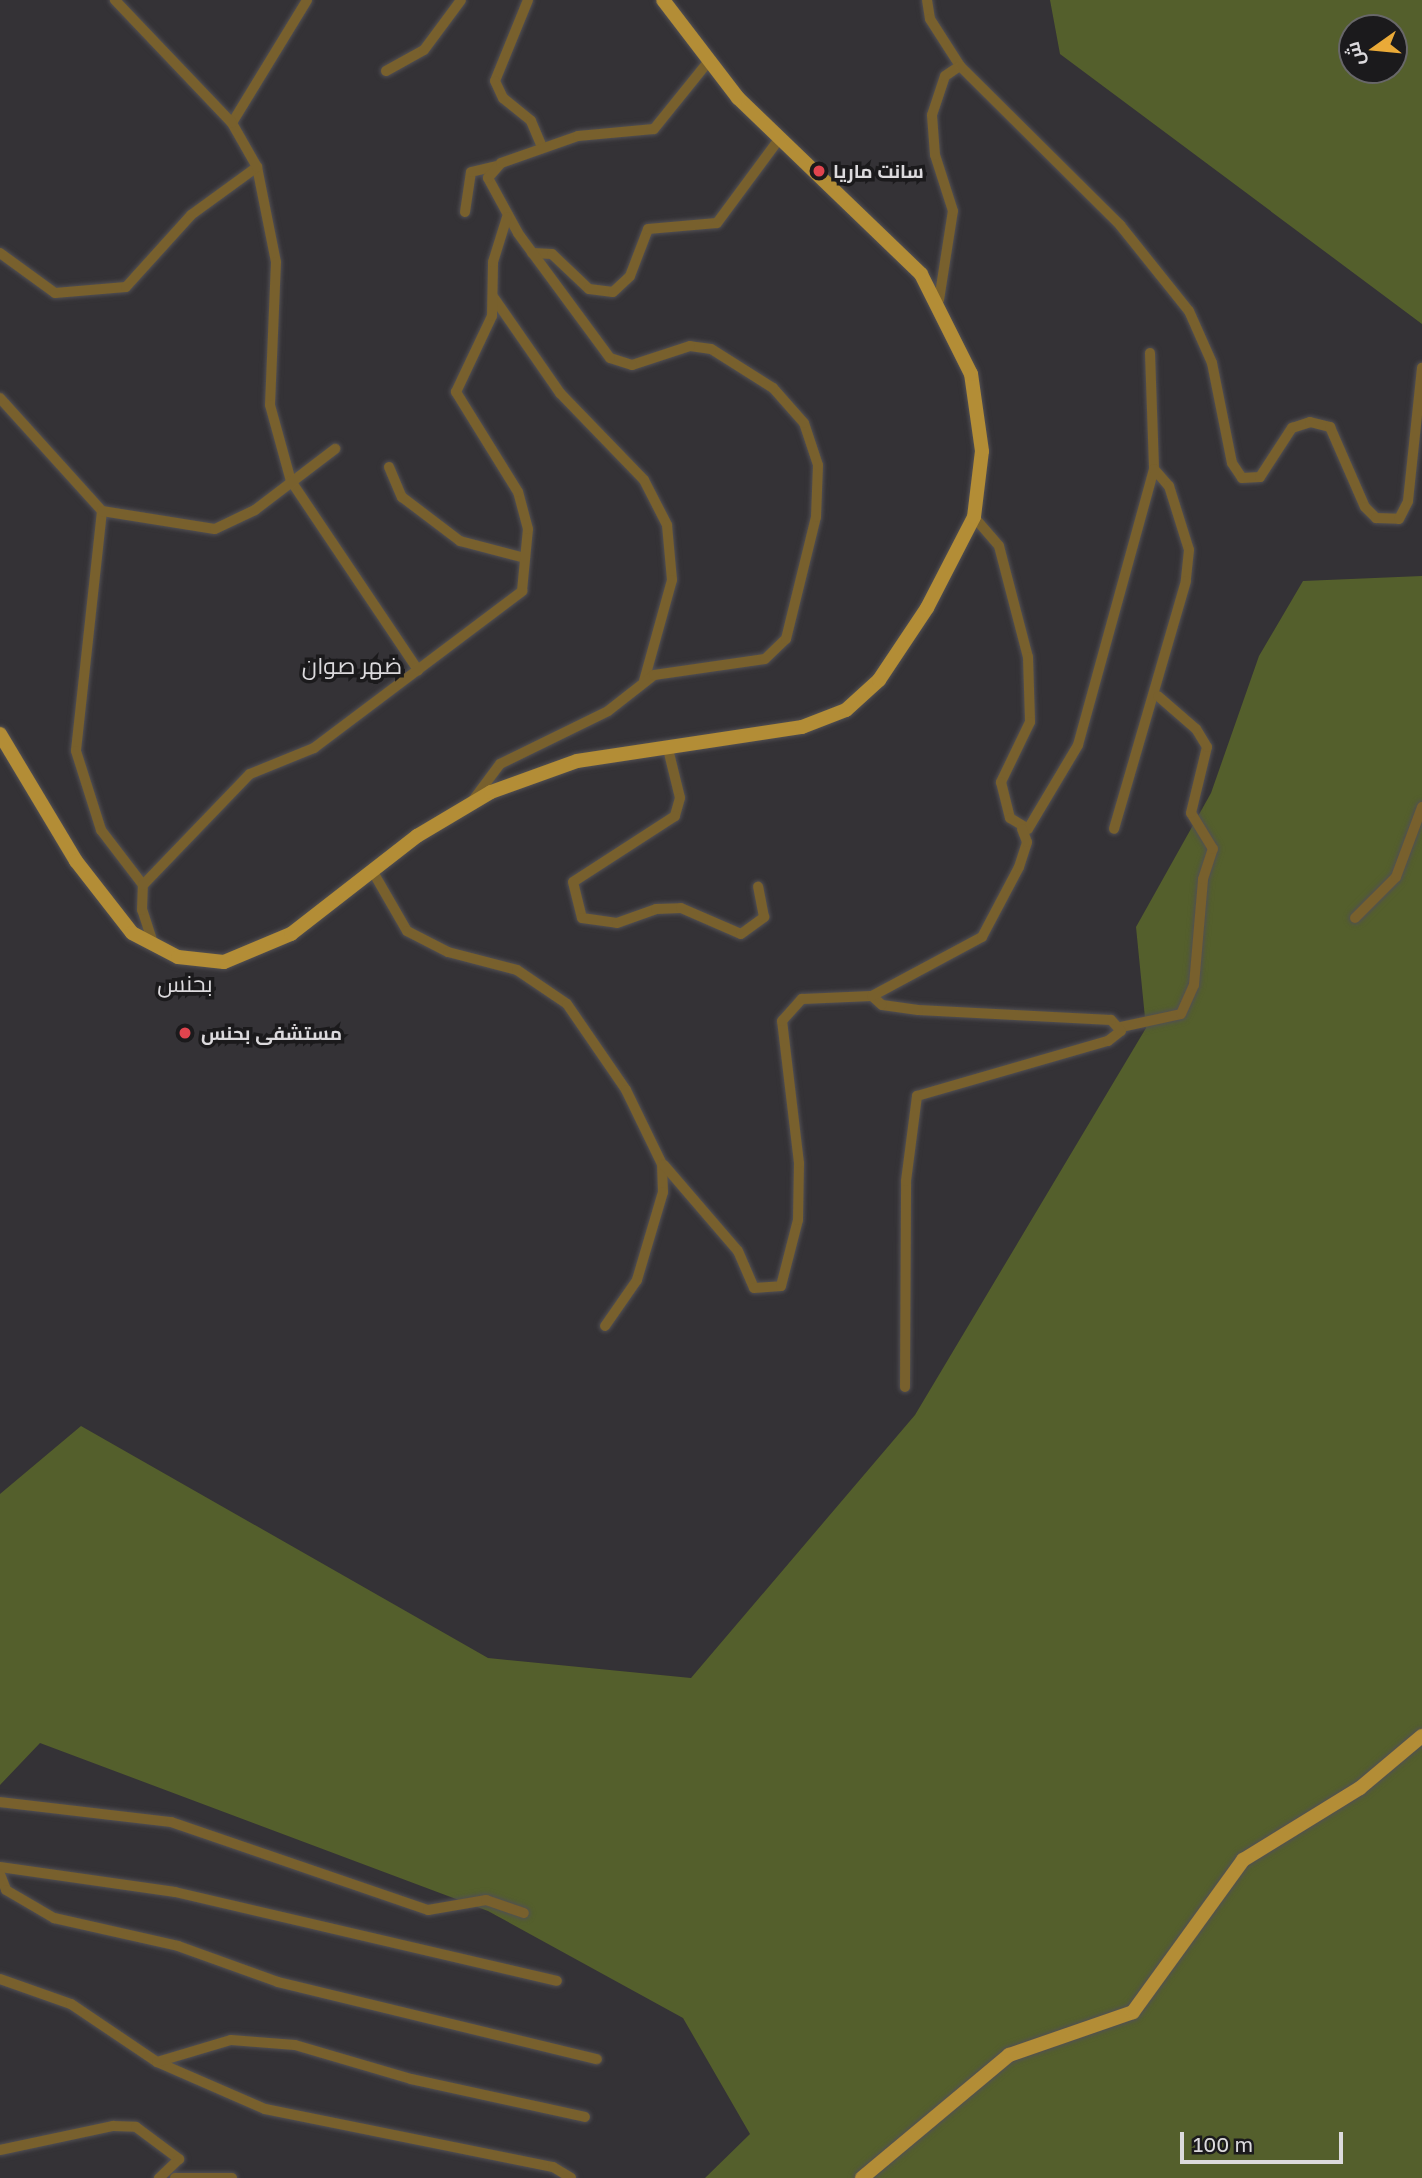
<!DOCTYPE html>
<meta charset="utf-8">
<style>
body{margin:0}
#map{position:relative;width:1422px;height:2178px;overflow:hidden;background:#343236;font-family:"Golos Text",Cairo,sans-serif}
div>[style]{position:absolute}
.green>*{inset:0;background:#545f2c}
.roads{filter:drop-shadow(0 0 2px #525054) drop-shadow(0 0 2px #525054)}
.minor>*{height:10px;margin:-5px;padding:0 5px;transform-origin:5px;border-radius:5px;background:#78602d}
.major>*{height:14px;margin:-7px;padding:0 7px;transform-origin:7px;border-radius:7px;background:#b38d36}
.dots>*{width:19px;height:19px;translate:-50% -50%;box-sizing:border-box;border:4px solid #1b1a1c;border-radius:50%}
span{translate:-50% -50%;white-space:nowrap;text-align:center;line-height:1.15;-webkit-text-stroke:7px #1b1a1c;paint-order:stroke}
.poi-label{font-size:19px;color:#dcdadd;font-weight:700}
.left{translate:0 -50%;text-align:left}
.quarter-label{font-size:23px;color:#dcdadd}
.north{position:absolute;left:1338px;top:14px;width:70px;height:70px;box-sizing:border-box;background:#1b1a1c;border:2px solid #686769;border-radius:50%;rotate:255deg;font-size:19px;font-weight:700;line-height:28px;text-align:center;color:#dcdadd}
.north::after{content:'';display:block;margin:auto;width:24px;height:32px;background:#eaaa38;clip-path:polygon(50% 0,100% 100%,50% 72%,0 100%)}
.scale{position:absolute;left:1180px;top:2132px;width:163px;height:32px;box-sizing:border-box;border:4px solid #dcdadd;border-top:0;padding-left:9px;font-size:21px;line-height:24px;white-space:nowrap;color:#dcdadd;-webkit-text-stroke:5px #1b1a1c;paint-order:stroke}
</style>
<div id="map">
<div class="green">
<div style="clip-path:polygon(evenodd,1050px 0,1422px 0,1422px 324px,1060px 54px,1050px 0,1394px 28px,1394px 70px,1352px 70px,1352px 28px,1394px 28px)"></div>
<div style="clip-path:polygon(1422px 576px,1422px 2178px,705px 2178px,750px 2134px,683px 2018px,488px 1911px,40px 1743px,0 1785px,0 1494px,81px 1426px,488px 1658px,691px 1678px,915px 1415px,1146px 1028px,1136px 927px,1211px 793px,1259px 656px,1303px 581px)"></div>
</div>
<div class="roads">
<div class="minor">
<div style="left:528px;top:0;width:87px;rotate:112.2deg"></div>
<div style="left:495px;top:81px;width:19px;rotate:65deg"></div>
<div style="left:503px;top:98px;width:36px;rotate:39deg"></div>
<div style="left:531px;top:121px;width:28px;rotate:67deg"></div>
<div style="left:927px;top:0;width:19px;rotate:81deg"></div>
<div style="left:930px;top:19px;width:56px;rotate:57.4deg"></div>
<div style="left:386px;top:71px;width:43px;rotate:-28.9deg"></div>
<div style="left:424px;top:50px;width:62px;rotate:-53.5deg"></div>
<div style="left:232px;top:123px;width:144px;rotate:-58.6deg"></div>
<div style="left:257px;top:167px;width:97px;rotate:78.7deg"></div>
<div style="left:276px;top:262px;width:143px;rotate:92.4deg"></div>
<div style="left:270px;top:405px;width:79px;rotate:74.6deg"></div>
<div style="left:291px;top:481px;width:228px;rotate:56.1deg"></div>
<div style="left:465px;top:212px;width:40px;rotate:-81.5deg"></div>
<div style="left:471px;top:172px;width:26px;rotate:-13deg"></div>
<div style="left:0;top:253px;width:68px;rotate:36deg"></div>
<div style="left:55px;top:293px;width:71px;rotate:-4.8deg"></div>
<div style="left:126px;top:287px;width:97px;rotate:-47.9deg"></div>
<div style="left:191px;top:215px;width:82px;rotate:-36deg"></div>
<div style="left:257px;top:167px;width:51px;rotate:-119.6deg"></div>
<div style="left:232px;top:123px;width:170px;rotate:-133.6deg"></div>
<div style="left:532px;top:253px;width:20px;rotate:3deg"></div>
<div style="left:552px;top:254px;width:51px;rotate:43.4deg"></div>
<div style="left:589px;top:289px;width:24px;rotate:7deg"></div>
<div style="left:613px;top:292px;width:23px;rotate:-43deg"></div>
<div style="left:630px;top:276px;width:50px;rotate:-69deg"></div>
<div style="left:648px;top:229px;width:69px;rotate:-5deg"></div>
<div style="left:717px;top:223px;width:106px;rotate:-53.5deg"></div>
<div style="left:494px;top:298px;width:116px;rotate:55.2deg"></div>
<div style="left:560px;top:393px;width:121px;rotate:46deg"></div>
<div style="left:644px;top:480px;width:51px;rotate:62.9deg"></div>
<div style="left:667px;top:525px;width:55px;rotate:84.8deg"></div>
<div style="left:672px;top:580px;width:105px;rotate:105.5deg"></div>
<div style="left:939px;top:300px;width:90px;rotate:-81.1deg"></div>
<div style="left:953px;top:211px;width:59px;rotate:-107.8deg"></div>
<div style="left:935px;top:155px;width:40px;rotate:-94.3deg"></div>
<div style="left:932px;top:115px;width:41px;rotate:-71.6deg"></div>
<div style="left:945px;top:76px;width:18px;rotate:-34deg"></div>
<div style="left:960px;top:66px;width:226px;rotate:44.8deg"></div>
<div style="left:1120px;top:225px;width:110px;rotate:51.3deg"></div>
<div style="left:1189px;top:311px;width:57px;rotate:66.1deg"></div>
<div style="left:1212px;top:363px;width:102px;rotate:78.7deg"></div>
<div style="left:1232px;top:463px;width:18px;rotate:56deg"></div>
<div style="left:1242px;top:478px;width:18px;rotate:-3deg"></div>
<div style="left:1260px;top:477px;width:59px;rotate:-56.9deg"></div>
<div style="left:1292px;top:428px;width:19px;rotate:-18deg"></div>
<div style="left:1310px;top:422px;width:21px;rotate:14deg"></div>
<div style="left:1330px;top:427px;width:87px;rotate:66.4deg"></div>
<div style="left:1365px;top:507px;width:16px;rotate:45deg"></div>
<div style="left:1376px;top:518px;width:23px;rotate:2deg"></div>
<div style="left:1399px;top:519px;width:20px;rotate:-63deg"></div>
<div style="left:1408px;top:501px;width:134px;rotate:-84deg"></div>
<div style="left:1150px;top:353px;width:116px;rotate:88deg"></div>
<div style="left:0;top:398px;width:152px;rotate:47.9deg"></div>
<div style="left:102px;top:511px;width:241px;rotate:96.2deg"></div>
<div style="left:76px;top:751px;width:83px;rotate:72.4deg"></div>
<div style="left:101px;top:830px;width:69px;rotate:52.6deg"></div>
<div style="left:389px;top:467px;width:33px;rotate:67deg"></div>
<div style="left:402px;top:497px;width:73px;rotate:37.2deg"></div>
<div style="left:460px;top:541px;width:67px;rotate:14.7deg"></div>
<div style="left:102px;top:511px;width:114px;rotate:9.1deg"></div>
<div style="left:215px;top:529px;width:44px;rotate:-25.4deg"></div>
<div style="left:255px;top:510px;width:101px;rotate:-37.3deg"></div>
<div style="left:974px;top:517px;width:38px;rotate:49deg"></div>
<div style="left:999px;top:546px;width:115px;rotate:75.4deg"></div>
<div style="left:1028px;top:657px;width:65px;rotate:88.2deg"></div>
<div style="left:1030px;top:722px;width:67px;rotate:115.8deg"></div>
<div style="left:1001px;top:782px;width:37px;rotate:76deg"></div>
<div style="left:1010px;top:818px;width:21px;rotate:31deg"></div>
<div style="left:1028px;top:829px;width:98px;rotate:-59.2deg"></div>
<div style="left:1078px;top:745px;width:286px;rotate:-74.6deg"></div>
<div style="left:1154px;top:469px;width:23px;rotate:49deg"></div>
<div style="left:1169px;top:486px;width:67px;rotate:72.6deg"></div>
<div style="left:1189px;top:550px;width:31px;rotate:96deg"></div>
<div style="left:1186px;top:581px;width:258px;rotate:106.2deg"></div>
<div style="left:668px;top:749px;width:50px;rotate:76.2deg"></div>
<div style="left:680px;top:798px;width:19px;rotate:106deg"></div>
<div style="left:675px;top:816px;width:121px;rotate:147.1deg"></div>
<div style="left:573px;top:882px;width:37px;rotate:76deg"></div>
<div style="left:582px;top:918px;width:35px;rotate:8deg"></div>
<div style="left:617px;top:923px;width:41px;rotate:-19.7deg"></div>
<div style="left:656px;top:909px;width:25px;rotate:-2deg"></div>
<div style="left:681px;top:908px;width:65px;rotate:23.4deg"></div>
<div style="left:741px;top:934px;width:29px;rotate:-36deg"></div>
<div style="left:764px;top:917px;width:31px;rotate:-101deg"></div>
<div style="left:471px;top:803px;width:49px;rotate:-53.4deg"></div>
<div style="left:500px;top:764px;width:120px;rotate:-26.1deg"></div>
<div style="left:608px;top:711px;width:58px;rotate:-38deg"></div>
<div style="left:654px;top:675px;width:112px;rotate:-8.2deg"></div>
<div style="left:765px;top:659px;width:29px;rotate:-44deg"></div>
<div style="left:786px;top:639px;width:126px;rotate:-76.2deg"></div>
<div style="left:816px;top:517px;width:52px;rotate:-87.8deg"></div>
<div style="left:818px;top:465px;width:44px;rotate:-108.4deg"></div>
<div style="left:804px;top:423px;width:47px;rotate:-131.5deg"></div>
<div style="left:773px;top:388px;width:73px;rotate:-147.8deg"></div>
<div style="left:711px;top:349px;width:21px;rotate:-172deg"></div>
<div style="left:690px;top:346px;width:61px;rotate:161.9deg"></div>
<div style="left:632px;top:365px;width:23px;rotate:-162deg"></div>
<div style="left:610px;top:358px;width:155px;rotate:-126.4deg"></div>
<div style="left:518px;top:233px;width:63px;rotate:-118.6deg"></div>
<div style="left:488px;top:178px;width:20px;rotate:-49deg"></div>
<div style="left:501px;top:163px;width:82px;rotate:-19.3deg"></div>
<div style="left:578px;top:136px;width:76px;rotate:-5.3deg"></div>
<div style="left:654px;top:129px;width:86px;rotate:-51.1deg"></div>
<div style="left:373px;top:872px;width:68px;rotate:60deg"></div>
<div style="left:407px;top:931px;width:46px;rotate:27.1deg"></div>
<div style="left:448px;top:952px;width:71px;rotate:14.6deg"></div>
<div style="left:517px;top:970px;width:60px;rotate:34.2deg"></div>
<div style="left:567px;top:1004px;width:104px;rotate:55.5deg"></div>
<div style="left:626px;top:1090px;width:82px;rotate:64.1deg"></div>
<div style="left:662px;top:1164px;width:28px;rotate:88deg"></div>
<div style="left:663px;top:1192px;width:92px;rotate:106.5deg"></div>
<div style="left:637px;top:1280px;width:56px;rotate:124.8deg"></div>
<div style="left:1355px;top:918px;width:58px;rotate:-45deg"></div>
<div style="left:1396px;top:877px;width:75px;rotate:-69.6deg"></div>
<div style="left:154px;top:946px;width:38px;rotate:-108deg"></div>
<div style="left:142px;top:910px;width:25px;rotate:-88deg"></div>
<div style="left:143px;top:885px;width:154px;rotate:-46.1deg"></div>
<div style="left:250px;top:774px;width:69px;rotate:-22.1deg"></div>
<div style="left:314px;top:748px;width:261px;rotate:-37deg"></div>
<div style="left:522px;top:591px;width:62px;rotate:-84.5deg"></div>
<div style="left:528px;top:529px;width:38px;rotate:-105deg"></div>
<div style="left:518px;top:492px;width:118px;rotate:-121.8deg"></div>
<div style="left:456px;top:392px;width:84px;rotate:-64.7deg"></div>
<div style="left:492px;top:316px;width:54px;rotate:-88.9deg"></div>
<div style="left:493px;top:262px;width:47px;rotate:-72.7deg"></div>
<div style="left:1121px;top:1027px;width:61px;rotate:-12.2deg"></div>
<div style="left:1181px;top:1014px;width:32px;rotate:-66deg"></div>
<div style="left:1194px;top:985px;width:106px;rotate:-85.1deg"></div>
<div style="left:1203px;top:879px;width:32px;rotate:-72deg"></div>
<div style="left:1213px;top:849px;width:42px;rotate:-121.4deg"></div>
<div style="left:1191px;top:813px;width:68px;rotate:-76.4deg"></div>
<div style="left:1207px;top:747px;width:21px;rotate:-121deg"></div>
<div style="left:1196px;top:729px;width:50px;rotate:-139deg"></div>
<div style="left:664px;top:1165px;width:113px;rotate:49.3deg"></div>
<div style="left:738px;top:1251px;width:40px;rotate:66.6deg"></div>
<div style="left:754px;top:1288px;width:27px;rotate:-4deg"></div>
<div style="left:781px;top:1286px;width:68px;rotate:-75.6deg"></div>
<div style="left:798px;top:1220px;width:57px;rotate:-89deg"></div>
<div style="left:799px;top:1163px;width:143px;rotate:-96.8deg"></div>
<div style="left:782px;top:1021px;width:30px;rotate:-48deg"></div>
<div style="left:802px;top:999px;width:70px;rotate:-2.5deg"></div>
<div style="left:905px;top:1387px;width:206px;rotate:-89.7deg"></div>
<div style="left:906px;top:1181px;width:86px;rotate:-82.6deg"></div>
<div style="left:917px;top:1096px;width:199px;rotate:-16.1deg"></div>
<div style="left:1108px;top:1041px;width:16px;rotate:-38deg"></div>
<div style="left:1121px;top:1031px;width:15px;rotate:-132deg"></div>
<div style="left:1111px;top:1020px;width:193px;rotate:-177deg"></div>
<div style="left:918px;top:1010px;width:36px;rotate:-172deg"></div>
<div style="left:882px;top:1005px;width:13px;rotate:-138deg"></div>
<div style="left:872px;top:996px;width:125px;rotate:-28.2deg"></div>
<div style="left:982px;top:937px;width:79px;rotate:-62.1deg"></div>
<div style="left:1019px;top:867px;width:26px;rotate:-72deg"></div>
<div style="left:1027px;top:842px;width:14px;rotate:-111deg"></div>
<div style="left:0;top:1802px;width:172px;rotate:6.7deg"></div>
<div style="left:171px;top:1822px;width:272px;rotate:18.9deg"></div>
<div style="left:428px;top:1910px;width:59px;rotate:-9.8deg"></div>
<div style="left:486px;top:1900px;width:40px;rotate:18.9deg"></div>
<div style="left:0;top:1867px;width:177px;rotate:8.1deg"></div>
<div style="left:175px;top:1892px;width:392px;rotate:13.1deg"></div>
<div style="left:0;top:1874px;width:17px;rotate:69deg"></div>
<div style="left:6px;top:1890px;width:56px;rotate:30.3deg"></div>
<div style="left:54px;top:1918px;width:127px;rotate:12.7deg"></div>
<div style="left:178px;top:1946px;width:106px;rotate:19.8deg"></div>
<div style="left:278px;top:1982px;width:328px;rotate:13.6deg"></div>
<div style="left:0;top:1979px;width:75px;rotate:19.4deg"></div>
<div style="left:71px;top:2004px;width:104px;rotate:34deg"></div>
<div style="left:157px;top:2062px;width:118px;rotate:23.5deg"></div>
<div style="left:265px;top:2109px;width:294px;rotate:11.4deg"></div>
<div style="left:553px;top:2167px;width:21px;rotate:31deg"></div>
<div style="left:157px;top:2062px;width:77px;rotate:-16.6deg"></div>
<div style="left:231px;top:2040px;width:64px;rotate:4.5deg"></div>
<div style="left:295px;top:2045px;width:121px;rotate:16.3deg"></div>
<div style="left:411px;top:2079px;width:178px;rotate:12.3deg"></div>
<div style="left:0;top:2150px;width:116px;rotate:-12deg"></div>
<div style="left:113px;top:2126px;width:23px;rotate:2deg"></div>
<div style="left:136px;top:2127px;width:54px;rotate:36.7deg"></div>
<div style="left:179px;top:2159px;width:28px;rotate:136deg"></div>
<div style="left:175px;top:2178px;width:57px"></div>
</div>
<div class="major">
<div style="left:0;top:734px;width:148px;rotate:59.1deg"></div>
<div style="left:76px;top:861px;width:91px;rotate:52.1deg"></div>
<div style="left:132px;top:933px;width:52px;rotate:27.6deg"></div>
<div style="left:178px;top:957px;width:46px;rotate:6.2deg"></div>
<div style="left:224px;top:962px;width:73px;rotate:-22.7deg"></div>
<div style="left:291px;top:934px;width:160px;rotate:-37.9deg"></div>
<div style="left:417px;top:836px;width:86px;rotate:-30.7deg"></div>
<div style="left:491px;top:792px;width:91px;rotate:-19.8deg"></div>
<div style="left:577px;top:761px;width:228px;rotate:-8.6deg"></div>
<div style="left:802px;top:727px;width:47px;rotate:-21.1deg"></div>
<div style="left:846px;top:710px;width:45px;rotate:-42.3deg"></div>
<div style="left:879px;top:680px;width:87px;rotate:-56.3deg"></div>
<div style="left:927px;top:608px;width:102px;rotate:-62.7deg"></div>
<div style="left:974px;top:517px;width:66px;rotate:-83.1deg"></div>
<div style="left:982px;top:451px;width:78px;rotate:-98.1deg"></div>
<div style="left:971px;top:374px;width:112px;rotate:-116.6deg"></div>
<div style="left:921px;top:274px;width:254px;rotate:-136.1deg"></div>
<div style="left:738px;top:98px;width:123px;rotate:-127.4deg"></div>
<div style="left:862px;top:2178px;width:192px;rotate:-39.9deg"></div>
<div style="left:1009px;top:2055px;width:131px;rotate:-19.1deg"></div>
<div style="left:1133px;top:2012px;width:188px;rotate:-54.1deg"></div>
<div style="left:1243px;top:1860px;width:137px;rotate:-31.6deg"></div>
<div style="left:1360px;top:1788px;width:81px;rotate:-40deg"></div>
</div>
</div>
<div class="dots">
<div style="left:819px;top:171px;background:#e0444e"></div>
<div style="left:185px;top:1033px;background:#e0444e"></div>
</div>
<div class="poi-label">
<span class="left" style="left:833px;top:171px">سانت ماريا</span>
<span class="left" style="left:201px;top:1033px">مستشفى بحنس</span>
</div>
<div class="quarter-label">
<span style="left:352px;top:665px">ضهر صوان</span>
<span style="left:185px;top:983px">بحنس</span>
</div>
<div class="north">ش</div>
<div class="scale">100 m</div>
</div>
